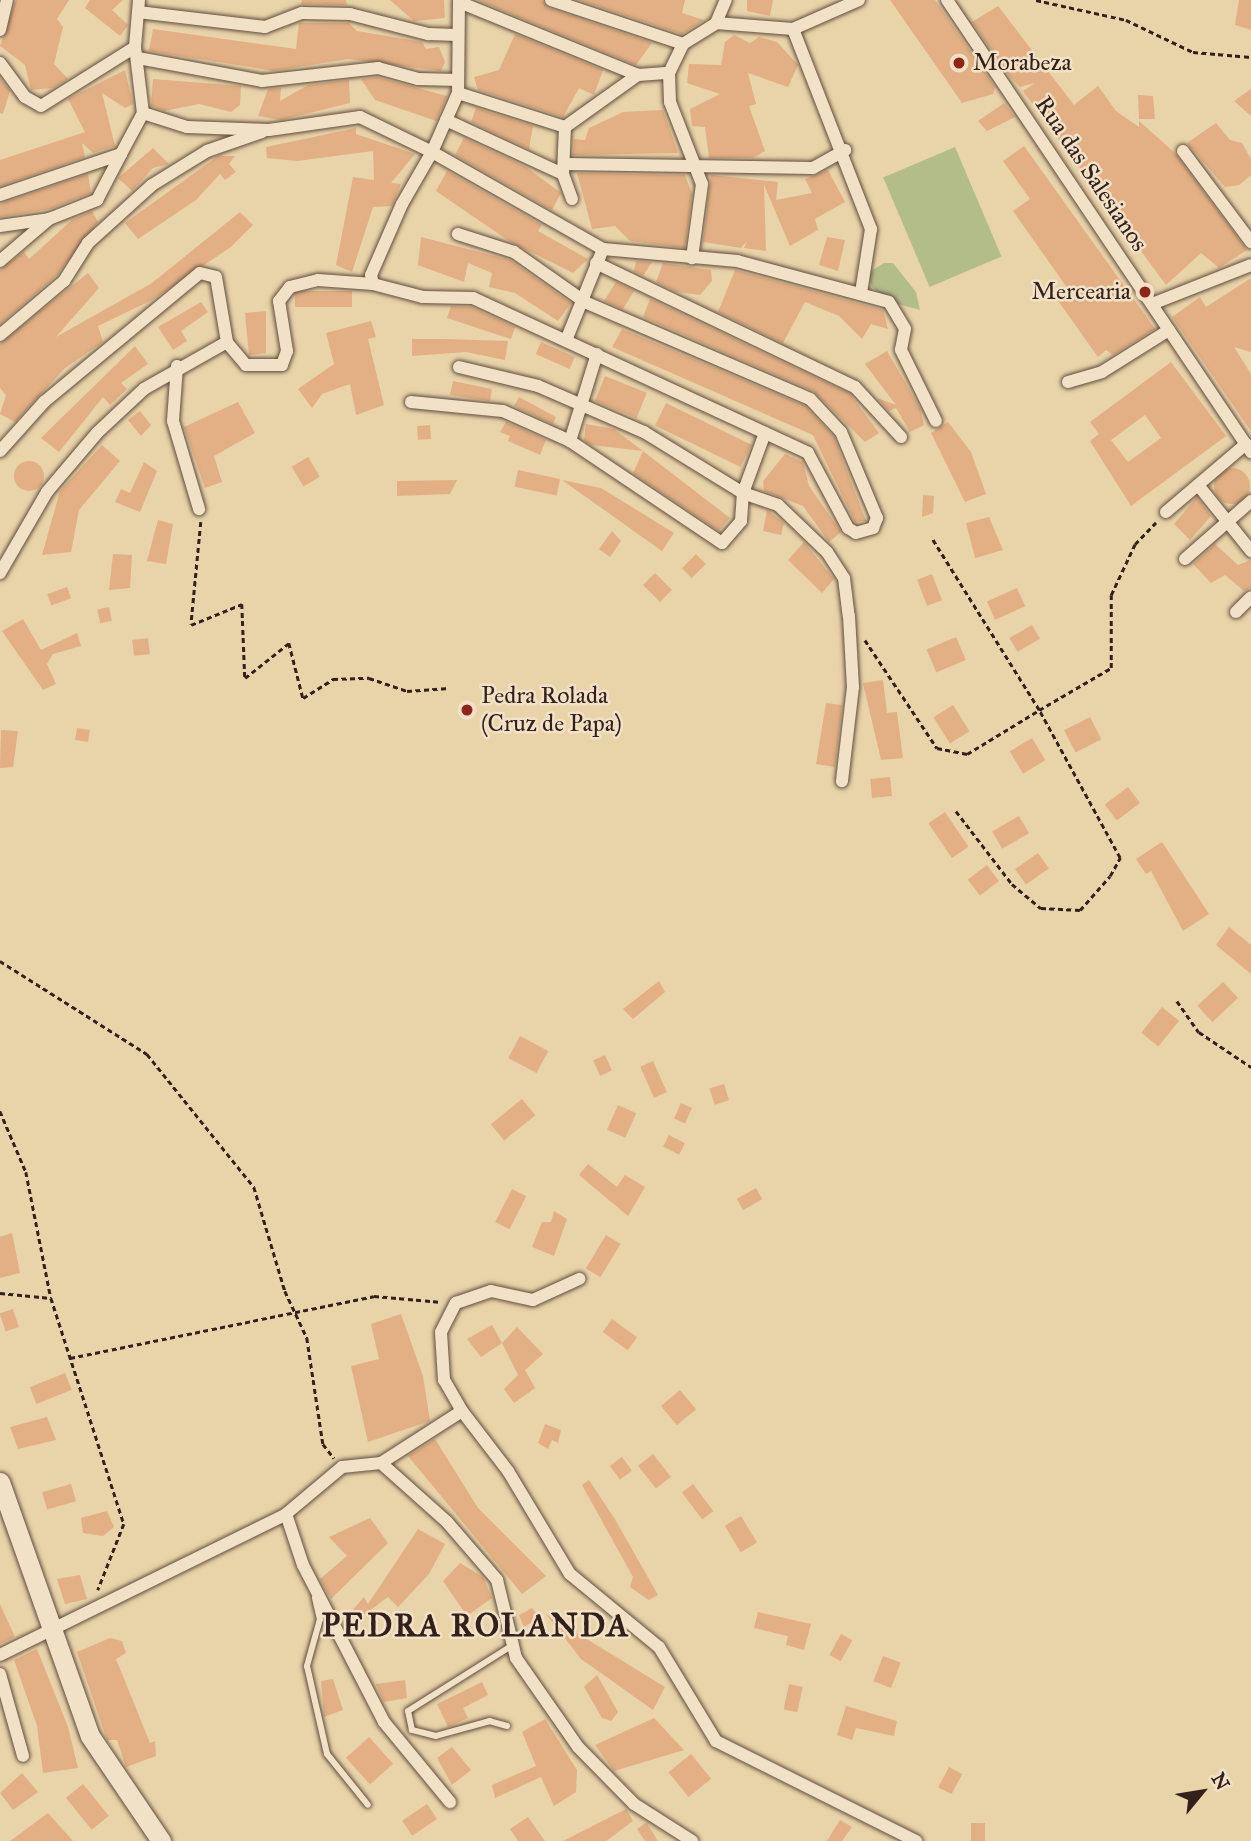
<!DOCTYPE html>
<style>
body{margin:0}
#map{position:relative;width:1251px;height:1841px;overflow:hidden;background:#e9d3a9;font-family:"IM FELL Great Primer",serif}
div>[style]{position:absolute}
.green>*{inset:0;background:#b3bd8a;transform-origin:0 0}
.building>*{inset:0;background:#e3b085;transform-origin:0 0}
.round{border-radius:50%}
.path>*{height:2.5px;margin-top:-1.25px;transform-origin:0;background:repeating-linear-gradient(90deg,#33201a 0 5px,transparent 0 8.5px)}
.roads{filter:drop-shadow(0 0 2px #604d3e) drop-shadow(0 0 2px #604d3e)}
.service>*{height:6px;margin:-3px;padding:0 3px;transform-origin:3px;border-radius:3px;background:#f1e2c7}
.minor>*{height:12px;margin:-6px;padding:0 6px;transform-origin:6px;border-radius:6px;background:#f1e2c7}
.secondary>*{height:19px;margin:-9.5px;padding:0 9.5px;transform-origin:9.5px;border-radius:9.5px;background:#f1e2c7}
.dots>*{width:19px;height:19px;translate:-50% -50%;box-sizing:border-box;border:4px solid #f1e2c7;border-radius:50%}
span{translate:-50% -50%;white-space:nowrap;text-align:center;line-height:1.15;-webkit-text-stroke:5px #f1e2c7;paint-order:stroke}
.poi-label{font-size:24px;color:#33201a}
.left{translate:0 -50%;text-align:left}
.right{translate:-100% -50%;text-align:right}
.street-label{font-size:24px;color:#33201a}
.district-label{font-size:32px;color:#33201a;font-weight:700;letter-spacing:2px}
.north{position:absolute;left:1167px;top:1757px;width:70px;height:70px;-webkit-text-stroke:5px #f1e2c7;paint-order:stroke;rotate:60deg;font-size:19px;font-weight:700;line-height:28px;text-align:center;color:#33201a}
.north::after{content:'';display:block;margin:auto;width:24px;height:32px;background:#33201a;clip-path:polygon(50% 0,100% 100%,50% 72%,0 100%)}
</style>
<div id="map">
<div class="green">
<div style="left:955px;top:147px;width:119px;height:78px;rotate:67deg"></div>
<div style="clip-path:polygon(884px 263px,893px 263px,916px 292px,920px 310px,890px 302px,872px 287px,868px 273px)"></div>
</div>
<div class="building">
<div style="clip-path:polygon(16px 0,69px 0,57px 19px,63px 27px,54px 64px,68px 79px,53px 88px,31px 90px,25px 65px,0 46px)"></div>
<div style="clip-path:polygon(90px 0,123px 0,112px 10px,128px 25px,120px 36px,85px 8px)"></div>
<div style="clip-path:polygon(302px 0,346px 0,347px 5px,301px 4px)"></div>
<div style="clip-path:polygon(390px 0,444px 0,445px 18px,414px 21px)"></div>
<div style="clip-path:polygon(477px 0,542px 0,548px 8px,652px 43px,636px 65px)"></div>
<div style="clip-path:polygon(579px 0,685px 0,682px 13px,704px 20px,682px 34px)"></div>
<div style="clip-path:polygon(747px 0,773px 0,770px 16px,747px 11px)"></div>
<div style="clip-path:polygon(890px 0,935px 0,995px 87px,993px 94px,962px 103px)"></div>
<div style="clip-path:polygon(1239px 0,1251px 0,1251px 30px,1235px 25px)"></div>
<div style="clip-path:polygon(998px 6px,1074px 105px,1098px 86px,1116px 111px,1139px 127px,1139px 121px,1174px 152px,1247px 250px,1219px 268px,1201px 253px,1166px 285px,1023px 91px,1035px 83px,1020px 87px,1010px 77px,972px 22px)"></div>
<div style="clip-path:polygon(299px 23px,349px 23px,357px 31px,422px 42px,426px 49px,439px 47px,445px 62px,441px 71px,348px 59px,274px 71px,149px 51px,153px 29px,296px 49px)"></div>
<div style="clip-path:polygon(515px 34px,603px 70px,594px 95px,579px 88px,563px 117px,478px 90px,474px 77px,499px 70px)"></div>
<div style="clip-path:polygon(734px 35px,750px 43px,759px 37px,777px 42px,798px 65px,788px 87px,748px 73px,756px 104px,749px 106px,765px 151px,753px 158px,709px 158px,705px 127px,692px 126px,690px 109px,720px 94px,687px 83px,689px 64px,721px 65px,725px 42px)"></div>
<div style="clip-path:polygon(125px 70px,133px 104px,125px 108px,102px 93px,115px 146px,93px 153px,82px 143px,85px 157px,0 186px,0 160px,85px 132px,68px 99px)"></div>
<div style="clip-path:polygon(377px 77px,447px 96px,436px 121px,375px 100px,361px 79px)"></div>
<div style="clip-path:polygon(0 78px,10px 91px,3px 114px,0 113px)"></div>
<div style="clip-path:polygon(153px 79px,241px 86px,240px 105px,231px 112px,199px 104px,164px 111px,151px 106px)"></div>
<div style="clip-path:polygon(349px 80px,350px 103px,281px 120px,258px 116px,268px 89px,281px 88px,280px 101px,308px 85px)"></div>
<div style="clip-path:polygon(1251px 89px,1251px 116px,1234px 101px)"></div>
<div style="clip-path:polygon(1138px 95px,1153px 96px,1155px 119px,1139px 119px)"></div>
<div style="clip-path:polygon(1004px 103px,1015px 117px,987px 131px,978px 121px)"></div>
<div style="clip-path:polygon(476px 108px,533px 126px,529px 149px,471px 122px)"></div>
<div style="clip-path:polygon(663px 110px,678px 153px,573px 155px,574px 139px,585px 140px,589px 128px,623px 112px)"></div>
<div style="clip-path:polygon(1216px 123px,1230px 140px,1242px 143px,1251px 159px,1251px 175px,1239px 185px,1225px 187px,1187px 143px)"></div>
<div style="clip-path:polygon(356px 128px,356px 134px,415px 154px,391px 183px,401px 184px,392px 206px,373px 207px,352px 272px,336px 265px,353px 177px,374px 180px,373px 151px,297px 161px,267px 158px,266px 147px)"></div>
<div style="clip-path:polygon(464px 138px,526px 167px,561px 193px,552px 210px,455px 155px)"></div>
<div style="clip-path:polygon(1024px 146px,1155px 329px,1113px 355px,1106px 350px,1098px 357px,1056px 298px,1068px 289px,1013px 211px,1030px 199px,1003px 161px)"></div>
<div style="clip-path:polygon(153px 148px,169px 164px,153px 168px,132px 191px,118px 178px)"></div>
<div style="clip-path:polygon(218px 156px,235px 156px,229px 164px,236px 172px,225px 180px,220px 174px,196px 200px,138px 239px,125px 223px)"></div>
<div style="clip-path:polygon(828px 170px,845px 202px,815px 219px,818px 230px,790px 246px,764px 185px,766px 251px,744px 248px,747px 241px,741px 248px,703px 242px,711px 175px,778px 182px,776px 200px,812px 193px,805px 179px)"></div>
<div style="clip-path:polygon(447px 171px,542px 225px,538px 231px,588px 259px,573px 273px,509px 241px,436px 191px)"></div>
<div style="clip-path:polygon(577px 173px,685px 175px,692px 194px,685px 248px,630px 241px,615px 226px,592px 229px)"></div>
<div style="clip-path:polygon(88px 174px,91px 193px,50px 209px,0 217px,0 204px)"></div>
<div style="clip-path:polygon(92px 211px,98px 222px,57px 275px,0 324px,0 270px,24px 252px,29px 259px,72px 220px)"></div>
<div style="clip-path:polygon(240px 212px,253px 225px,231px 247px,152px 300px,98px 326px,103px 342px,65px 368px,15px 422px,0 414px,6px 395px,0 388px,0 344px,88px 273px,99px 288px,56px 337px,152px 283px)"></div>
<div style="clip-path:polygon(421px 237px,510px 260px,571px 303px,558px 321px,515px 293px,489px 287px,492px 273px,468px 263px,464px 282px,418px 265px)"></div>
<div style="clip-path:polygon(827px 237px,845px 240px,838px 271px,819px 265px)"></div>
<div style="clip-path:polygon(636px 261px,652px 262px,643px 276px,634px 271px)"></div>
<div style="clip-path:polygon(663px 263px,711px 270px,712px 281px,700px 295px,677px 292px,656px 282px)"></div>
<div style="clip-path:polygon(735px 270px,883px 310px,888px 329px,871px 324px,862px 339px,839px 316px,805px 302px,783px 343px,718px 312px)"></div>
<div style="clip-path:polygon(1251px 278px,1251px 352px,1234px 347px,1251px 374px,1251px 431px,1172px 317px,1200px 297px,1206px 307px)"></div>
<div style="clip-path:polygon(616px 282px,634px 291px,623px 309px,604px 301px)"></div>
<div style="left:352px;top:291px;width:16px;height:57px;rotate:90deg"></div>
<div style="clip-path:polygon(650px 299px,850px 394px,879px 433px,865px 442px,813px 391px,643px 317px)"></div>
<div style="clip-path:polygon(201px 302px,208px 312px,181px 331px,187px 341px,173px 350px,158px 327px)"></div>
<div style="clip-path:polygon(451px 306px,471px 307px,515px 327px,511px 339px,447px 318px)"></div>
<div style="clip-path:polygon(266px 311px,266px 353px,249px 355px,245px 313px)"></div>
<div style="clip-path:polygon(371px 321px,376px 337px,368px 339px,384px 405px,356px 415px,350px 384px,322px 394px,312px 408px,298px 389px,334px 364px,326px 333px)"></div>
<div style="clip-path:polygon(622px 329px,805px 406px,834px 437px,866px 521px,855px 522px,813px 435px,612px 347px)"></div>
<div style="clip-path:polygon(412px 339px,445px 339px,508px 341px,505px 360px,466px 352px,412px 356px)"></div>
<div style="left:541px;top:342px;width:37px;height:13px;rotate:24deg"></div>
<div style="clip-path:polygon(135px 346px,148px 364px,121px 383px,127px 389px,110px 405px,103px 397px,59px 452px,41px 438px)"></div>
<div style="clip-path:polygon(887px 351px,920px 408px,924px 425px,910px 432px,896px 408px,889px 411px,877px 398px,896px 405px,865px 364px)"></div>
<div style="clip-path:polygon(evenodd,1171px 362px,1226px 436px,1131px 506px,1090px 441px,1099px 434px,1090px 422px,1171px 362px,1145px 415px,1161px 438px,1128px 462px,1111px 440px,1145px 415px)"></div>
<div style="left:605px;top:376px;width:45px;height:27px;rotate:22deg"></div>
<div style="clip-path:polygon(453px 381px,492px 389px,490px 401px,450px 395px)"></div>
<div style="clip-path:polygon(519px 397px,556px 417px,553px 424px,514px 406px)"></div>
<div style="clip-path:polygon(238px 402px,255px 433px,214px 456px,222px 482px,205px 488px,184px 427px)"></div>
<div style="left:666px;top:403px;width:95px;height:25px;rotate:26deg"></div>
<div style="clip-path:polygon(140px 411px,151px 425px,141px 436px,128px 420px)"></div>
<div style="clip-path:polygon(506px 422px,546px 440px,540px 455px,508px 441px,510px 436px,500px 432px)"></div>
<div style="clip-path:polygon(948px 422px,971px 452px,986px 494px,965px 502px,931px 433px)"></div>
<div style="clip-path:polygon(586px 424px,614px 429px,643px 451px,591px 445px,584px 440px)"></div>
<div style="left:430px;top:425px;width:14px;height:13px;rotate:86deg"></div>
<div style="clip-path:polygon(102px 445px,120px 461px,79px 510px,71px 552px,42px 555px,60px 491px)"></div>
<div style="clip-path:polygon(643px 451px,730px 518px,719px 531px,633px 473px)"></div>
<div style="clip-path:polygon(785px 454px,803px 462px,809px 486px,841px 532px,829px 542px,803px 506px,764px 491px,763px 481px)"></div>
<div style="left:308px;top:457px;width:23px;height:19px;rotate:59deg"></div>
<div class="round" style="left:14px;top:461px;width:30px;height:30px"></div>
<div style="clip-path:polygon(144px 462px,157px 471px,140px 512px,115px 502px,121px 489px,130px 493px)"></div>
<div class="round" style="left:1214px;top:468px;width:36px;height:36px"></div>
<div style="left:518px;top:470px;width:43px;height:17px;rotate:12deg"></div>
<div style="clip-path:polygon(457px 480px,450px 494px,397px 496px,397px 481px)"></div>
<div style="clip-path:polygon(562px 480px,601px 488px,674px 533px,662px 551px)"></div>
<div style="clip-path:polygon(923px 495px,934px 496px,933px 513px,922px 517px)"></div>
<div style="clip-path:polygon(1197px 497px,1211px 516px,1190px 540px,1174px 524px)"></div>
<div style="clip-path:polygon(767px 510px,784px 523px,781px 535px,763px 531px)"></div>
<div style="clip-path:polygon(989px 517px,1003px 550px,975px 558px,966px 523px)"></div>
<div style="clip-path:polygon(158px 520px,173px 524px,166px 564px,147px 561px)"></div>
<div style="clip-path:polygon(612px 531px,621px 541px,610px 557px,599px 549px)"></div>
<div style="clip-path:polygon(804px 542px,834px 579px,822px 593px,788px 560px)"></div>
<div style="clip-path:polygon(1215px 544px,1238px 565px,1251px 560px,1251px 588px,1244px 591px,1225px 575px,1211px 583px,1193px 564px)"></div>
<div style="clip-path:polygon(113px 554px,132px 555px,130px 588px,109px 590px)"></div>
<div style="left:696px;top:554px;width:14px;height:20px;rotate:45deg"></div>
<div style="left:655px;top:573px;width:24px;height:17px;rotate:45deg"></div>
<div style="left:932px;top:574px;width:28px;height:16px;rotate:69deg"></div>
<div style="left:67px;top:587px;width:12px;height:21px;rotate:70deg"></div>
<div style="left:1017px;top:588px;width:20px;height:33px;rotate:66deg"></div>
<div style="left:109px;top:607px;width:14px;height:12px;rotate:78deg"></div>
<div style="clip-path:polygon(23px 619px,41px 650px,77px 633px,81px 646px,53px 654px,47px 664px,56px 684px,43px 690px,2px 631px)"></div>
<div style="left:1032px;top:625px;width:16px;height:26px;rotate:60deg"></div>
<div style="left:956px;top:637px;width:25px;height:32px;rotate:67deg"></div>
<div style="left:148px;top:638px;width:16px;height:16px;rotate:83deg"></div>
<div style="clip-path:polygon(883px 680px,887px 713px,897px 712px,903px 758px,881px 760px,863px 683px)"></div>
<div style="clip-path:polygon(826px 703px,842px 705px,835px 767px,816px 764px)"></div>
<div style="left:953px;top:705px;width:31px;height:23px;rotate:58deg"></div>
<div style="left:1090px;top:717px;width:25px;height:29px;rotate:63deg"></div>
<div style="left:77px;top:728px;width:13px;height:12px;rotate:9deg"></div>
<div style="clip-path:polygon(1px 730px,18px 731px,13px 767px,0 768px)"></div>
<div style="left:1032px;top:738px;width:26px;height:26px;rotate:59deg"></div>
<div style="left:890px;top:777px;width:19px;height:20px;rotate:84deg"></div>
<div style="left:1128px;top:787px;width:20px;height:29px;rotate:53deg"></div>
<div style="left:945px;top:812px;width:42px;height:20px;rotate:56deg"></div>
<div style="left:1019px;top:816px;width:20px;height:31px;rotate:60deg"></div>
<div style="clip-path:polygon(1162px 842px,1209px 914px,1183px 931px,1151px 871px,1146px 874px,1136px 859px)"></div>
<div style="left:1038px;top:853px;width:19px;height:28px;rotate:55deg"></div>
<div style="left:987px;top:865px;width:20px;height:24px;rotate:53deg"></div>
<div style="clip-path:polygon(1229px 927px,1251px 945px,1251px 974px,1216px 945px)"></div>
<div style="clip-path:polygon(659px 981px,665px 992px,633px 1019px,623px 1009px)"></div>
<div style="left:1223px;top:982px;width:22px;height:35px;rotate:47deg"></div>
<div style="left:1162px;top:1007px;width:22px;height:33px;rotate:39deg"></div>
<div style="left:520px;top:1036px;width:32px;height:25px;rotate:28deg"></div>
<div style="left:605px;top:1055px;width:17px;height:13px;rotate:66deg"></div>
<div style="left:653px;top:1061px;width:34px;height:14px;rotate:66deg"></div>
<div style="left:724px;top:1084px;width:17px;height:15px;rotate:73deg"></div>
<div style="left:522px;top:1099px;width:21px;height:40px;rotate:51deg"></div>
<div style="left:681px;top:1103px;width:12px;height:17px;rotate:24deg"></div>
<div style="left:618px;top:1105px;width:20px;height:27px;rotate:24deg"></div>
<div style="left:669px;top:1135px;width:18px;height:13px;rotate:27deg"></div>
<div style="clip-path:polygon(588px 1164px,617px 1187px,625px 1175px,645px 1187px,628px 1216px,579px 1175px)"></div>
<div style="left:756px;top:1188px;width:13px;height:22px;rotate:61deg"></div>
<div style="left:512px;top:1189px;width:16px;height:37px;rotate:27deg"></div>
<div style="clip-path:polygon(554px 1211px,567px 1219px,554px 1256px,532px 1247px,542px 1222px,551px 1222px)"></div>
<div style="clip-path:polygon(12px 1233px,20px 1273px,0 1278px,0 1237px)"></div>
<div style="left:606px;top:1235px;width:17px;height:39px;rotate:31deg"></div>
<div style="left:13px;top:1309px;width:19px;height:14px;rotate:72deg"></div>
<div style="clip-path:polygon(401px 1314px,423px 1376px,430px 1421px,368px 1442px,351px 1366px,379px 1359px,371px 1324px)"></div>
<div style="left:612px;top:1319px;width:31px;height:16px;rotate:36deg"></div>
<div style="clip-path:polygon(492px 1325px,502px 1343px,481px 1357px,467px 1339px)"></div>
<div style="clip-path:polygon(517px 1327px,543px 1354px,525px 1370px,535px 1388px,514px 1403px,504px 1389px,518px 1375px,502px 1343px)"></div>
<div style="left:65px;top:1373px;width:18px;height:38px;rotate:68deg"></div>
<div style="left:680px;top:1390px;width:25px;height:25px;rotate:50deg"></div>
<div style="clip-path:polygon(47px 1417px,56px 1440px,18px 1449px,10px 1427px)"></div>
<div style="clip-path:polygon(545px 1424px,561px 1430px,558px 1443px,552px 1440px,548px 1449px,538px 1443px)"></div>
<div style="clip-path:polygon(435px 1439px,478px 1508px,546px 1576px,522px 1594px,408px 1456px)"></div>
<div style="left:653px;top:1454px;width:29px;height:19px;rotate:52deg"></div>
<div style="left:622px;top:1457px;width:17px;height:15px;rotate:54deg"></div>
<div style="clip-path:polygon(589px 1480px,616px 1521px,658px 1595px,649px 1600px,630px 1587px,633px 1577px,582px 1485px)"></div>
<div style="left:71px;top:1484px;width:18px;height:30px;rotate:74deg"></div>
<div style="left:693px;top:1484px;width:34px;height:14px;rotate:53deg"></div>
<div style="clip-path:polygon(107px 1511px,114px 1527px,103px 1536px,83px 1533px,81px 1518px)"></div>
<div style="left:741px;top:1516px;width:31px;height:19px;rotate:59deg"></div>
<div style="clip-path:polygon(370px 1518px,388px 1543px,331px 1599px,320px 1579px,347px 1556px,329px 1537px)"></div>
<div style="clip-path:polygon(418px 1529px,445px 1544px,429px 1574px,398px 1607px,388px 1597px,346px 1628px,342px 1622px,364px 1597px,368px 1604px)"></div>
<div style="clip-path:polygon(460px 1563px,483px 1577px,492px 1598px,467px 1616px,443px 1581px)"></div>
<div style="clip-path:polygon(80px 1575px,87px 1599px,65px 1604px,57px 1579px)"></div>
<div style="clip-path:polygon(0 1604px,15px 1637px,0 1644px)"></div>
<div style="clip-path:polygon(532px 1608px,540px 1618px,524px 1627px,519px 1615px)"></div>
<div style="clip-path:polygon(758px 1612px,811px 1624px,804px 1650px,786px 1645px,788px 1636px,754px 1628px)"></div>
<div style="clip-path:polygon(546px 1614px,665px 1687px,653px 1710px,581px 1659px)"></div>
<div style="left:841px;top:1634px;width:13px;height:24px;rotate:29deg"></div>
<div style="clip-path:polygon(110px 1638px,122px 1641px,126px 1653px,116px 1659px,150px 1743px,155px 1741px,156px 1756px,126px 1767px,117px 1740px,107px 1740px,77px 1652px)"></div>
<div style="clip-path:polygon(37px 1649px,68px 1727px,78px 1768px,43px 1773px,37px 1726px,14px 1660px)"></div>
<div style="left:883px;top:1656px;width:19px;height:27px;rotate:21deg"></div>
<div style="clip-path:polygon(597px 1675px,618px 1712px,611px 1721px,602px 1718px,584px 1687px)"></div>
<div style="clip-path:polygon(333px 1679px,343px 1710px,324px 1717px,321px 1681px)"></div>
<div style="clip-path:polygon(405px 1680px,407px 1698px,384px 1702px,376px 1684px)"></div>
<div style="clip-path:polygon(482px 1682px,488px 1695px,463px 1708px,468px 1718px,448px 1727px,437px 1704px)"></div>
<div style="left:789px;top:1684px;width:14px;height:26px;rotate:12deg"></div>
<div style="clip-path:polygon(846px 1706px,897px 1721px,894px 1736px,856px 1728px,852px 1740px,837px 1735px)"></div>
<div style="clip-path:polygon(654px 1718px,684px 1750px,614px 1771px,595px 1745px)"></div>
<div style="clip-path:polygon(545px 1719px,577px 1770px,576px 1792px,554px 1806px,541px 1777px,495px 1798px,492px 1785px,536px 1766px,522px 1732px)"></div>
<div style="left:369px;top:1737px;width:36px;height:31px;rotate:48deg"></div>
<div style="clip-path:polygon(452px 1747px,471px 1770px,452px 1785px,437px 1758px)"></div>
<div style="left:691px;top:1754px;width:32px;height:29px;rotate:51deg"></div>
<div style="left:949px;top:1767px;width:15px;height:23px;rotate:28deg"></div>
<div style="clip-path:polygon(22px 1773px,38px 1792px,13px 1810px,0 1793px)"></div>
<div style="left:83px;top:1784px;width:41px;height:22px;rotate:51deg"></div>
<div style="left:427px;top:1804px;width:18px;height:30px;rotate:56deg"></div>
<div style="clip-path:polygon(626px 1809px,633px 1821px,606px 1841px,563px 1841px)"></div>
<div style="clip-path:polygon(48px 1813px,73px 1841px,10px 1841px)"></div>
<div style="clip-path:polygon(528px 1817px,545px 1841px,518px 1841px,510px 1829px)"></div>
<div style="clip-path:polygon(840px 1820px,852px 1827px,842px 1841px,827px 1841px)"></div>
<div style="clip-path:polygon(647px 1822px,647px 1823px,658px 1841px,645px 1841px,637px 1829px)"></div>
<div style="left:971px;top:1823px;width:14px;height:18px"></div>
</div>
<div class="path">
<div style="left:1036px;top:0;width:92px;rotate:12.5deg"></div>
<div style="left:1126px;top:20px;width:74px;rotate:25.5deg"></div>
<div style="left:1193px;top:52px;width:58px;rotate:4.9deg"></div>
<div style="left:201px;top:522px;width:103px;rotate:95.5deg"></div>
<div style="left:191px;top:625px;width:55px;rotate:-22.4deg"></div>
<div style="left:242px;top:604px;width:74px;rotate:87.7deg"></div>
<div style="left:245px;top:678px;width:56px;rotate:-38.5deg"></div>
<div style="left:289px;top:643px;width:57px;rotate:75.7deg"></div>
<div style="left:303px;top:698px;width:36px;rotate:-32deg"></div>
<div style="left:333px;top:679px;width:36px;rotate:-2deg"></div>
<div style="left:369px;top:678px;width:40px;rotate:18.9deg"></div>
<div style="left:407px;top:691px;width:42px;rotate:-4.1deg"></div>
<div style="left:865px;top:640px;width:130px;rotate:56.3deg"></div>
<div style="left:937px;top:748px;width:31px;rotate:11deg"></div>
<div style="left:967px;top:754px;width:84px;rotate:-31.4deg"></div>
<div style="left:1039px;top:710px;width:204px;rotate:-122deg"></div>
<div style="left:956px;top:811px;width:92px;rotate:52.5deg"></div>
<div style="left:1012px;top:884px;width:38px;rotate:40deg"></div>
<div style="left:1041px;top:908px;width:39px;rotate:3deg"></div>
<div style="left:1080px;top:910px;width:45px;rotate:-48.6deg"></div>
<div style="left:1110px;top:876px;width:21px;rotate:-61deg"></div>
<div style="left:1120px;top:858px;width:169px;rotate:-118.7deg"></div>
<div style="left:1039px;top:710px;width:83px;rotate:-30.3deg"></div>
<div style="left:1111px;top:668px;width:73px;rotate:-90deg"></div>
<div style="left:1111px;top:595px;width:56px;rotate:-64.8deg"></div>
<div style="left:1135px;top:544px;width:30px;rotate:-46deg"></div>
<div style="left:0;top:961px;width:174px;rotate:32.3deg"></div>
<div style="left:147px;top:1054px;width:171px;rotate:51.2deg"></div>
<div style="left:254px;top:1187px;width:109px;rotate:73.4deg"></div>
<div style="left:285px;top:1291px;width:52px;rotate:64.9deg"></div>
<div style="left:307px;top:1338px;width:107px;rotate:81.4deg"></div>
<div style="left:323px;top:1444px;width:18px;rotate:52deg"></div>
<div style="left:1177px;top:1001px;width:38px;rotate:55deg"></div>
<div style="left:1199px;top:1032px;width:63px;rotate:33.9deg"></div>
<div style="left:0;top:1111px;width:66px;rotate:66.9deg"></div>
<div style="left:26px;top:1172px;width:128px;rotate:78.8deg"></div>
<div style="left:0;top:1293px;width:51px;rotate:5.6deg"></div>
<div style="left:51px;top:1298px;width:237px;rotate:72.1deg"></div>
<div style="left:124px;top:1524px;width:71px;rotate:111.5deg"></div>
<div style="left:70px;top:1358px;width:310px;rotate:-11.5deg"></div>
<div style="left:374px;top:1296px;width:68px;rotate:5deg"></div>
</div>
<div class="roads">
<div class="service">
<div style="left:315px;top:1598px;width:22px;rotate:77deg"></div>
<div style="left:320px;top:1619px;width:49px;rotate:105.5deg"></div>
<div style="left:307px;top:1666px;width:90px;rotate:77.2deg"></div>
<div style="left:327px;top:1754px;width:65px;rotate:51.2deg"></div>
<div style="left:507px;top:1726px;width:18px;rotate:-164deg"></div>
<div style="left:490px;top:1721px;width:56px;rotate:164.5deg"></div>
<div style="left:436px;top:1736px;width:25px;rotate:-166deg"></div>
<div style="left:412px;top:1730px;width:19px;rotate:-102deg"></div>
<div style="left:408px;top:1711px;width:124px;rotate:-32.2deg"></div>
</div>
<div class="minor">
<div style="left:139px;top:0;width:47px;rotate:94.9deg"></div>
<div style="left:135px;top:47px;width:66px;rotate:83.1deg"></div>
<div style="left:459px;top:0;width:93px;rotate:90.6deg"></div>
<div style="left:458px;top:93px;width:64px;rotate:113.8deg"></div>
<div style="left:432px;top:152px;width:197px;rotate:29.6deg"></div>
<div style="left:551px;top:0;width:139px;rotate:18.4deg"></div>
<div style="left:947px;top:0;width:545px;rotate:56.08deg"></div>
<div style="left:459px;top:2px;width:193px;rotate:22.2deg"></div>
<div style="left:138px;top:12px;width:128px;rotate:6.7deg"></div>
<div style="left:265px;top:27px;width:40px;rotate:-21deg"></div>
<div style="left:302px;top:13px;width:48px;rotate:1.2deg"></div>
<div style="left:350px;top:14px;width:81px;rotate:14.4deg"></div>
<div style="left:428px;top:34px;width:29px;rotate:2deg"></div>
<div style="left:716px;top:23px;width:77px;rotate:4.5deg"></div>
<div style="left:793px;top:29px;width:72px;rotate:-23.7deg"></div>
<div style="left:793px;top:29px;width:215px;rotate:68.7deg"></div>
<div style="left:871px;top:229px;width:65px;rotate:98.9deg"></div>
<div style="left:0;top:30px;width:31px;rotate:-77deg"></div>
<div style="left:138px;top:58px;width:126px;rotate:10.5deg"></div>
<div style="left:262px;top:81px;width:117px;rotate:-6.4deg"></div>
<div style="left:378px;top:68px;width:41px;rotate:15.4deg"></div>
<div style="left:418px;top:79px;width:40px;rotate:1.4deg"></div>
<div style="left:0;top:63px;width:42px;rotate:53.7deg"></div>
<div style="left:25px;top:97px;width:18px;rotate:29deg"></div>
<div style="left:41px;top:106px;width:111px;rotate:-32.1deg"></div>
<div style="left:669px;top:73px;width:29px;rotate:88deg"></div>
<div style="left:670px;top:102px;width:88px;rotate:68.7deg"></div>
<div style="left:702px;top:184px;width:75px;rotate:97.7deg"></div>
<div style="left:458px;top:93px;width:112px;rotate:17.6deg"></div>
<div style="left:446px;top:120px;width:129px;rotate:24.8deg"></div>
<div style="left:1183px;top:151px;width:114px;rotate:53.2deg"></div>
<div style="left:566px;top:164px;width:247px;rotate:0.9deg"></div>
<div style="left:813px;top:168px;width:37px;rotate:-29deg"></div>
<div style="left:0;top:195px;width:128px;rotate:-18.7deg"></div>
<div style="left:121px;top:154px;width:47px;rotate:-61.8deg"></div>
<div style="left:143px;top:113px;width:46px;rotate:17.7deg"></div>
<div style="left:187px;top:127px;width:82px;rotate:2.1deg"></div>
<div style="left:269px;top:130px;width:92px;rotate:-8.1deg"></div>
<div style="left:360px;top:117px;width:80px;rotate:25.9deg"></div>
<div style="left:432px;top:152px;width:60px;rotate:120deg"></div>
<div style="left:402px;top:204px;width:77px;rotate:113.6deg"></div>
<div style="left:371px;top:275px;width:9px;rotate:77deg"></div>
<div style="left:373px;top:284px;width:55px;rotate:-175.8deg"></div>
<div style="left:318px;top:280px;width:29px;rotate:166deg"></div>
<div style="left:290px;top:287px;width:18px;rotate:128deg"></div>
<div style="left:279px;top:301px;width:51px;rotate:80.9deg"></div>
<div style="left:287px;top:351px;width:15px;rotate:110deg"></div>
<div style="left:282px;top:365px;width:36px;rotate:180deg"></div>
<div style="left:246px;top:365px;width:30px;rotate:-130deg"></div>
<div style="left:572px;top:199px;width:27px;rotate:-110deg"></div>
<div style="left:563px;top:174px;width:47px;rotate:-87.6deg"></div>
<div style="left:565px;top:127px;width:90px;rotate:-35.5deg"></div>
<div style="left:638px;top:75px;width:31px;rotate:-4deg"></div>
<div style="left:669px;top:73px;width:32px;rotate:-64deg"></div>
<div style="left:683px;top:44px;width:39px;rotate:-32deg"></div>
<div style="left:716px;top:23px;width:25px;rotate:-67deg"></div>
<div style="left:0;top:226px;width:49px;rotate:-8.1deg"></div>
<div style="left:0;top:261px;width:65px;rotate:-40.6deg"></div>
<div style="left:49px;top:219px;width:52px;rotate:-21.6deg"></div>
<div style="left:97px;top:200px;width:52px;rotate:-62.4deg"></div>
<div style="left:596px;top:263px;width:287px;rotate:25.6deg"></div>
<div style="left:855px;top:387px;width:68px;rotate:47.4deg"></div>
<div style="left:373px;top:284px;width:52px;rotate:14.6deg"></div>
<div style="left:423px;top:297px;width:50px;rotate:1.1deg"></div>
<div style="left:473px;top:298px;width:369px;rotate:24.8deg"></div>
<div style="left:808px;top:453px;width:85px;rotate:61.9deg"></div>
<div style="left:848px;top:528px;width:9px;rotate:32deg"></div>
<div style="left:856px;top:533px;width:18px;rotate:-16deg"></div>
<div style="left:873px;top:528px;width:11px;rotate:-68deg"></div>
<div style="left:877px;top:518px;width:93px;rotate:-112.7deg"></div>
<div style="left:841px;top:432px;width:45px;rotate:-133.2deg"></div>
<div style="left:810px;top:399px;width:245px;rotate:-156.7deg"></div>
<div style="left:585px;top:302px;width:87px;rotate:-144.8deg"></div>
<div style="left:514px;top:252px;width:59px;rotate:-162.2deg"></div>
<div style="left:1152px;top:304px;width:106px;rotate:-21.5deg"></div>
<div style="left:0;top:335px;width:84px;rotate:-40.2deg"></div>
<div style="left:64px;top:281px;width:45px;rotate:-57.7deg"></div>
<div style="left:88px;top:243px;width:86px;rotate:-42.2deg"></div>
<div style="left:152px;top:185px;width:65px;rotate:-31.7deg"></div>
<div style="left:207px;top:151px;width:58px;rotate:-19.1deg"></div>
<div style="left:567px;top:338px;width:96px;rotate:-68deg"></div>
<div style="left:603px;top:249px;width:135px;rotate:5.1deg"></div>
<div style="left:737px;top:261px;width:157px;rotate:15.1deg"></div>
<div style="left:889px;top:302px;width:31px;rotate:59deg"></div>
<div style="left:905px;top:329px;width:21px;rotate:101deg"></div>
<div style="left:901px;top:350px;width:79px;rotate:63.8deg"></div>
<div style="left:177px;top:366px;width:55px;rotate:94.2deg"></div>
<div style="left:173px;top:421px;width:92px;rotate:73.5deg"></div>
<div style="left:459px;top:367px;width:81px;rotate:13.5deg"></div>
<div style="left:538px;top:386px;width:116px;rotate:23.5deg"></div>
<div style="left:644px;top:432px;width:116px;rotate:31.6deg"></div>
<div style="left:743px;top:493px;width:37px;rotate:19deg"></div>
<div style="left:778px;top:505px;width:68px;rotate:43.8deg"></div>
<div style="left:827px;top:552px;width:31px;rotate:57deg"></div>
<div style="left:844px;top:578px;width:38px;rotate:83deg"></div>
<div style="left:849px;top:616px;width:71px;rotate:86.8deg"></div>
<div style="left:853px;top:687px;width:95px;rotate:96.7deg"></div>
<div style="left:1068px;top:382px;width:35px;rotate:-16deg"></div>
<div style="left:1102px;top:372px;width:79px;rotate:-32.1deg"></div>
<div style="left:411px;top:402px;width:92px;rotate:5.6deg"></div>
<div style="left:503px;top:411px;width:73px;rotate:24.1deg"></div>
<div style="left:570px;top:441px;width:183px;rotate:33.9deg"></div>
<div style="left:722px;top:543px;width:29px;rotate:-49deg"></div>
<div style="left:741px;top:521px;width:28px;rotate:-86deg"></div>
<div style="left:743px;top:493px;width:64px;rotate:-69.9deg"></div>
<div style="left:570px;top:441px;width:91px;rotate:-72.8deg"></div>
<div style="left:0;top:451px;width:66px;rotate:-48.1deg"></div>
<div style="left:44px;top:402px;width:202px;rotate:-39.6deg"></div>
<div style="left:200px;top:273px;width:16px;rotate:14deg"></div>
<div style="left:216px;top:277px;width:66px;rotate:80.4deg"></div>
<div style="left:227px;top:342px;width:95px;rotate:150.5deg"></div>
<div style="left:144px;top:389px;width:64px;rotate:136.9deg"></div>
<div style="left:97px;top:433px;width:77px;rotate:130.3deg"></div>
<div style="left:47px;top:492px;width:94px;rotate:120.1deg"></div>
<div style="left:1198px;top:485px;width:85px;rotate:51.2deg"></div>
<div style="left:1166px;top:512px;width:105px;rotate:-40.4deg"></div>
<div style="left:1185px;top:559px;width:88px;rotate:-41.3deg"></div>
<div style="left:1236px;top:612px;width:21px;rotate:-45deg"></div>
<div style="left:462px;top:1411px;width:76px;rotate:52.5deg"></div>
<div style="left:508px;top:1471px;width:120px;rotate:59deg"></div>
<div style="left:570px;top:1574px;width:115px;rotate:39.4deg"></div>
<div style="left:659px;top:1647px;width:110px;rotate:58.8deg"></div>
<div style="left:716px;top:1741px;width:224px;rotate:26.6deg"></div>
<div style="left:381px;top:1463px;width:96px;rotate:-32.7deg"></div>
<div style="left:462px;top:1411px;width:36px;rotate:-120deg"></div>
<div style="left:444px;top:1380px;width:48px;rotate:-93.6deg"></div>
<div style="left:441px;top:1332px;width:33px;rotate:-63deg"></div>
<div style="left:456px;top:1303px;width:37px;rotate:-19deg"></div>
<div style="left:491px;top:1291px;width:43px;rotate:12.1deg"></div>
<div style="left:533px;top:1300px;width:51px;rotate:-24.5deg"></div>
<div style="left:286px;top:1514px;width:54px;rotate:71.6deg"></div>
<div style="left:303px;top:1565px;width:177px;rotate:62.7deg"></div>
<div style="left:384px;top:1722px;width:104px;rotate:50.5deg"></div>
<div style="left:0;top:1655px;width:319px;rotate:-26.2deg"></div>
<div style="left:286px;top:1514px;width:73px;rotate:-40deg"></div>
<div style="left:342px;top:1467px;width:39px;rotate:-6deg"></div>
<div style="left:381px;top:1463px;width:89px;rotate:41.8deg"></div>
<div style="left:447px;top:1522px;width:77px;rotate:49.2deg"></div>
<div style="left:497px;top:1580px;width:80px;rotate:76.3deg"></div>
<div style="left:516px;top:1658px;width:108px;rotate:55.1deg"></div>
<div style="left:578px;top:1747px;width:80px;rotate:45.5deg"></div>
<div style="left:634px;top:1804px;width:69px;rotate:32.5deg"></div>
<div style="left:0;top:1674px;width:85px;rotate:74.3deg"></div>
</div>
<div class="secondary">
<div style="left:0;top:1482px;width:269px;rotate:70.5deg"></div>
<div style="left:90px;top:1736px;width:127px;rotate:55.9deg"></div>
</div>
</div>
<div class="dots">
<div style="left:959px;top:63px;background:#8f2418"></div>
<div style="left:1145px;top:292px;background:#8f2418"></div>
<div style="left:467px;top:710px;background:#8f2418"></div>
</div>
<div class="poi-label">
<span class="left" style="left:973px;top:63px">Morabeza</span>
<span class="right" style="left:1131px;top:292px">Mercearia</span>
<span class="left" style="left:481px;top:710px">Pedra Rolada<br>(Cruz de Papa)</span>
</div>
<div class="street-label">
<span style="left:1091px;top:174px;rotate:56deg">Rua das Salesianos</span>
</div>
<div class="district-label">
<span style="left:476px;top:1626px">PEDRA ROLANDA</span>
</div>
<div class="north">N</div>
</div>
